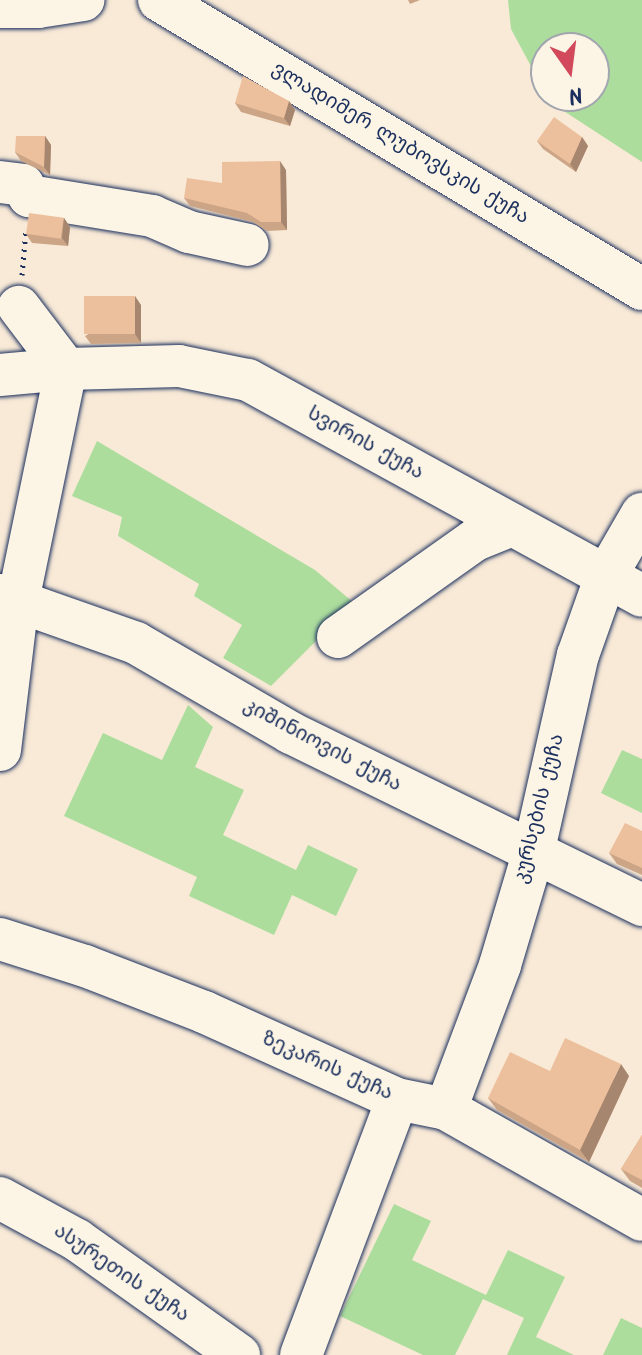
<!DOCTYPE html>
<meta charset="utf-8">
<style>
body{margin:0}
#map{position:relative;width:642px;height:1355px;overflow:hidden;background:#f9ead7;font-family:Kalam,"Noto Sans Georgian",sans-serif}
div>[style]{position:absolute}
.green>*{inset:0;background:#acdd9d}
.path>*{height:5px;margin-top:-2.5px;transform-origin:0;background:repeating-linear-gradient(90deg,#1b2f5e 0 2px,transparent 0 8px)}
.roads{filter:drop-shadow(0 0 2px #1b2f5e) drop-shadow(0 0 2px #1b2f5e)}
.minor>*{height:42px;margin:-21px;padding:0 21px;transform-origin:21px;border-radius:21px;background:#fcf5e5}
.wall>*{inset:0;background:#cca587}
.shaded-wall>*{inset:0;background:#a6866e}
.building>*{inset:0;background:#edc09d;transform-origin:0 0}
span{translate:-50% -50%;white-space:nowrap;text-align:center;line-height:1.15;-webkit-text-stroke:6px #fcf5e5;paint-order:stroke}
.street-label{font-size:20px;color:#1b2f5e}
.north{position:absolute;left:530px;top:32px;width:80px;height:80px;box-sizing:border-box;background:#fcf5e5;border:2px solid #a2a6af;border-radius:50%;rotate:166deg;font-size:22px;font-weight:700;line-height:32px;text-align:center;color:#1b2f5e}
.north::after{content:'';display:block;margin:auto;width:28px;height:36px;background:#d1495b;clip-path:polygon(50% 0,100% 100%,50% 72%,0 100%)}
</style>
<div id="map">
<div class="green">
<div style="clip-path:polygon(508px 0,642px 0,642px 162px,550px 102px,547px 96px,594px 96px,594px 48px,546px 48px,546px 94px,511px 29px)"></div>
<div style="clip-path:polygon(97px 441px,315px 570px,354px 603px,271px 686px,223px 658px,242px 625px,194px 596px,199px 584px,118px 536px,122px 517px,72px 496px)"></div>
<div style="clip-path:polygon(188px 705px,213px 727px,195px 767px,244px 790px,223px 835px,296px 870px,308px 845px,358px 869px,336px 916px,292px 895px,274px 935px,189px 896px,197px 877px,64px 816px,103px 733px,162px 760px)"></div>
<div style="clip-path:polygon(622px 750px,642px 759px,642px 813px,601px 793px)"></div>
<div style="clip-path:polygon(394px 1204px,431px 1221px,412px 1260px,486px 1295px,508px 1250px,565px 1277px,536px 1337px,574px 1355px,507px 1355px,524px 1318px,483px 1299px,455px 1355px,423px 1355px,340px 1316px)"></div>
<div style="clip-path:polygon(621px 1318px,642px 1328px,642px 1355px,603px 1355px)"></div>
</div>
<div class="path">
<div style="left:22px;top:275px;width:46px;rotate:-85deg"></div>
</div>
<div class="roads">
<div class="minor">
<div style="left:159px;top:0;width:563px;rotate:30.89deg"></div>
<div style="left:0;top:7px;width:38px"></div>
<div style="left:38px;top:7px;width:46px;rotate:-8.8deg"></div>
<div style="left:0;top:182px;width:23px;rotate:7deg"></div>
<div style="left:23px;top:185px;width:13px;rotate:61deg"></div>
<div style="left:29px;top:196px;width:125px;rotate:9.2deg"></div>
<div style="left:152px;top:216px;width:40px;rotate:23.4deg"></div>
<div style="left:189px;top:232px;width:60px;rotate:12.4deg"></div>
<div style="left:0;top:375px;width:66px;rotate:-5.2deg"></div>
<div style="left:66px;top:369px;width:113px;rotate:-1.5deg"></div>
<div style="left:179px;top:366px;width:70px;rotate:11.5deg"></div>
<div style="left:248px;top:380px;width:449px;rotate:28.7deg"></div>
<div style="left:0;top:595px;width:144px;rotate:19.4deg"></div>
<div style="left:136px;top:643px;width:179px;rotate:30.1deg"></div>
<div style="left:291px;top:733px;width:391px;rotate:26.1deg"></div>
<div style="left:338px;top:637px;width:168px;rotate:-35.3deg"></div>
<div style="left:475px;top:540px;width:40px;rotate:-22deg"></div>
<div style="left:0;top:750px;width:150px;rotate:-83.1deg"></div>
<div style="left:18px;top:601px;width:237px;rotate:-78.3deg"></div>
<div style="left:66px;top:369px;width:78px;rotate:-127.2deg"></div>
<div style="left:0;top:939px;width:89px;rotate:17.6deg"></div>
<div style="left:85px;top:966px;width:128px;rotate:21.1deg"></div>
<div style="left:204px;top:1012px;width:212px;rotate:24.3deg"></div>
<div style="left:397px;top:1099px;width:50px;rotate:11.5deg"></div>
<div style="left:446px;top:1109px;width:225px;rotate:29.5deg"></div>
<div style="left:446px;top:1109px;width:154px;rotate:-69.4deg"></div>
<div style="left:500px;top:965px;width:116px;rotate:-73.4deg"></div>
<div style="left:533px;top:854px;width:204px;rotate:-77.3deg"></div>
<div style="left:578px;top:655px;width:84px;rotate:-70.5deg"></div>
<div style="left:606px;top:576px;width:72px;rotate:-59.9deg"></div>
<div style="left:0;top:1198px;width:88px;rotate:28.6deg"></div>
<div style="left:77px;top:1240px;width:199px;rotate:35.4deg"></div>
<div style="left:301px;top:1355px;width:273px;rotate:-69.4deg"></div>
</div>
</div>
<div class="wall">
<div style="clip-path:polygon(408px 0,420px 0,410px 4px)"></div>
<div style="clip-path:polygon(289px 101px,295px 110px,290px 126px,241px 112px,235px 103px)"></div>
<div style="clip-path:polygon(45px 136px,51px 145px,50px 175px,21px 161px,15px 152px)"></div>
<div style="clip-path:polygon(582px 137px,588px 146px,576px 172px,543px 149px,537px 141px)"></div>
<div style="clip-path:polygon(286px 170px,287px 230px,267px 231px,253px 222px,190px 206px,184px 198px,222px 183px)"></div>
<div style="clip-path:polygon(64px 218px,70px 227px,68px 246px,32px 243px,26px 234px)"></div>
<div style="clip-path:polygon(141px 305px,141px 343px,91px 344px,85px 336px)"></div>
<div style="clip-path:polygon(642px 831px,642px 875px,617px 864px,609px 853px)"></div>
<div style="clip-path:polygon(629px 1076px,589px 1162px,497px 1110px,488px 1098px)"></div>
<div style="clip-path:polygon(642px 1135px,642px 1188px,630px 1181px,621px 1169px)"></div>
</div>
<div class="shaded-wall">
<div style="clip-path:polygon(289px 101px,295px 110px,290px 126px,284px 118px)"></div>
<div style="clip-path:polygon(45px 136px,51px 145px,50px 175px,44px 167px)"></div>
<div style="clip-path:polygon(582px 137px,588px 146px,576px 172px,570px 164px)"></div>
<div style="clip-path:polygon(280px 161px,286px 170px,287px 230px,281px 222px)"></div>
<div style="clip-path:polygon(64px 218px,70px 227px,68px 246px,62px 238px)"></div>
<div style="clip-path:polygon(135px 296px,141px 305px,141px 343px,135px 334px)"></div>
<div style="clip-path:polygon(621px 1064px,629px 1076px,589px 1162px,580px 1150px)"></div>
</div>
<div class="building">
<div style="clip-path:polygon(243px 76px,289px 101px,284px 118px,235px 103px)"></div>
<div style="clip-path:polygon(554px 117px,582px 137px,570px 164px,537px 141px)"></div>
<div style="clip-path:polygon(16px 136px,45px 136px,44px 167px,15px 152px)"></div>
<div style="clip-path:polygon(280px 161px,281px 222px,261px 222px,247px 213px,184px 198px,187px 178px,222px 183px,222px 162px)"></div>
<div style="left:29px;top:213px;width:35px;height:21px;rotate:8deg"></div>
<div style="left:135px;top:296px;width:38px;height:51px;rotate:90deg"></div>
<div style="clip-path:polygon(625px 823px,642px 831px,642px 868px,609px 853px)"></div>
<div style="clip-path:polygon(565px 1038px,621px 1064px,580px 1150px,488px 1098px,510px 1052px,550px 1071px)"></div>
<div style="clip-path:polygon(642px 1135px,642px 1180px,621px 1169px)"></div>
</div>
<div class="street-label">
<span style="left:400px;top:144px;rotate:31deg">ვლადიმერ ლუბოვსკის ქუჩა</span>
<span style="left:365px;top:444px;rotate:29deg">სვირის ქუჩა</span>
<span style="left:322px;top:746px;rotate:28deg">კიშინიოვის ქუჩა</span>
<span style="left:540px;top:809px;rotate:-76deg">კურსების ქუჩა</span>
<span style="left:327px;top:1067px;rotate:24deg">ზეკარის ქუჩა</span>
<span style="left:121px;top:1274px;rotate:34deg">ასურეთის ქუჩა</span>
</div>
<div class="north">N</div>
</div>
